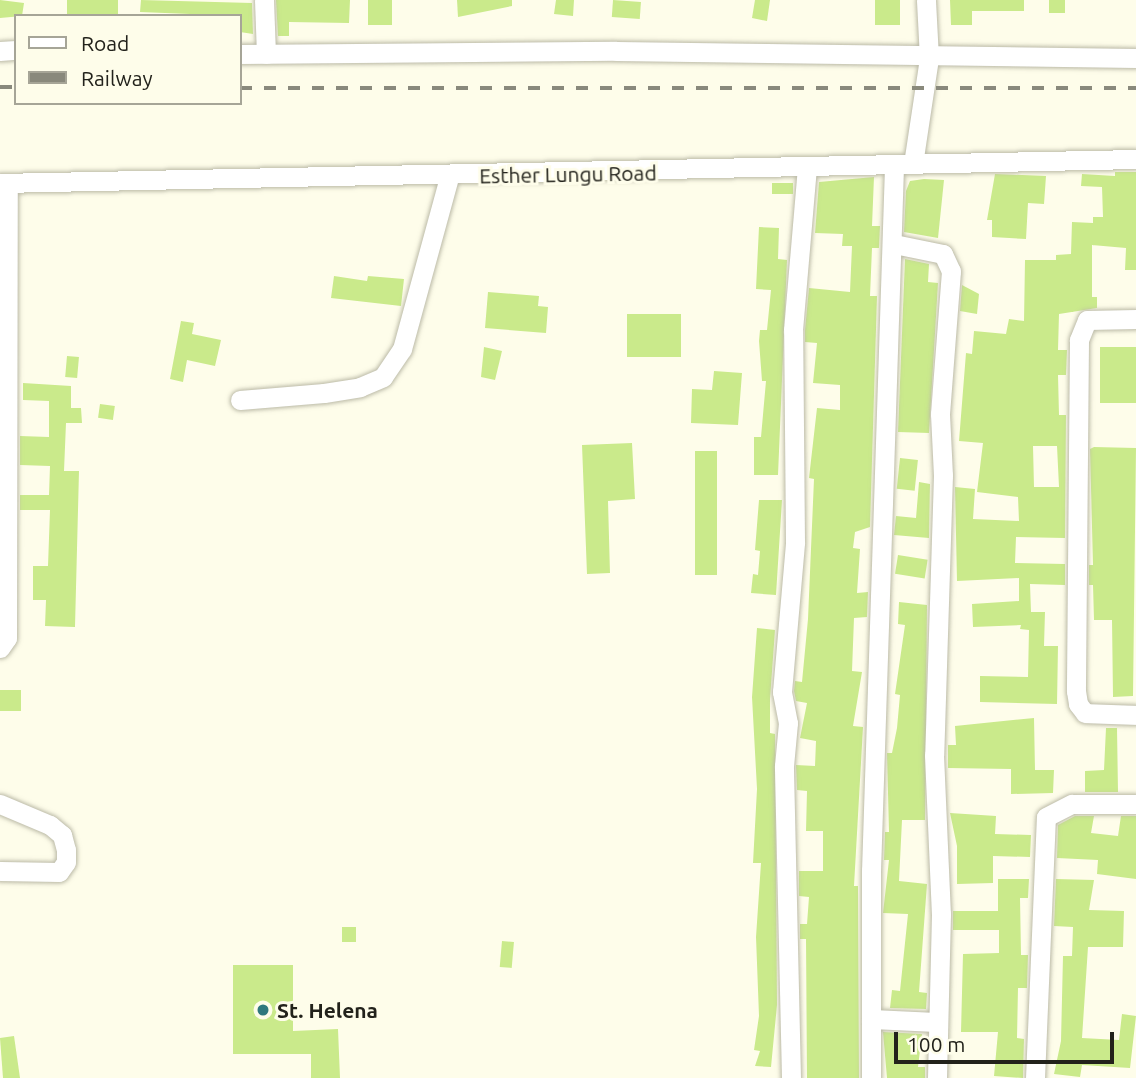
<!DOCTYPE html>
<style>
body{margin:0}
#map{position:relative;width:1136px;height:1078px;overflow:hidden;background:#fefdea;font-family:Ubuntu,sans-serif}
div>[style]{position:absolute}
.building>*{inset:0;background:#caea8b;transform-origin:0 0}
.roads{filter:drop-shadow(0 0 2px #bbbaa7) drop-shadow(0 0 2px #bbbaa7)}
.minor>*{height:19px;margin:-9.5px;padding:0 9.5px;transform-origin:9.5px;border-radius:9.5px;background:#fff}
.rail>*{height:4.5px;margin-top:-2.25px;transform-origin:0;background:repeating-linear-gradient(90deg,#89897c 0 12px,transparent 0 24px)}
.dots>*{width:19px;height:19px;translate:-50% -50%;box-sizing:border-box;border:4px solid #fefdea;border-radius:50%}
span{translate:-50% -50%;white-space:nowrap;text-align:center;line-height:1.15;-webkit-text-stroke:6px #fefdea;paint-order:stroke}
.street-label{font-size:21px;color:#22221b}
.poi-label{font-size:21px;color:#22221b;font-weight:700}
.left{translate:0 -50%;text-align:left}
.legend{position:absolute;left:14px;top:14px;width:228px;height:91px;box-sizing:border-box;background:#fefdea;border:2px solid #a6a597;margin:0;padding:9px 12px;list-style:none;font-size:21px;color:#22221b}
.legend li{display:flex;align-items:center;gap:14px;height:35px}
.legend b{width:35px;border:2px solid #a6a597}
.scale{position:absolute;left:894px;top:1032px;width:220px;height:32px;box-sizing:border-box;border:4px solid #22221b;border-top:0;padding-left:9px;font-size:21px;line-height:24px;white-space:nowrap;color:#22221b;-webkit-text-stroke:5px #fefdea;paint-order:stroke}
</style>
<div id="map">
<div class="building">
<div style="clip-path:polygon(0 0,24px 3px,22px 16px,0 18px)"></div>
<div style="left:67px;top:0;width:51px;height:16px"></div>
<div style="clip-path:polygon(141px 0,252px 3px,253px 34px,240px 32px,240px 16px,140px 12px)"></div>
<div style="clip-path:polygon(276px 0,350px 0,349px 23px,289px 22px,289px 36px,278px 36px)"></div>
<div style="left:368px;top:0;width:24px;height:25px"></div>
<div style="clip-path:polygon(457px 0,512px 0,512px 6px,458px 17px)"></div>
<div style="clip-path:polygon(556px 0,574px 0,573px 16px,554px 14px)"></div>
<div style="left:613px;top:0;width:28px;height:17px;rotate:4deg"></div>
<div style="clip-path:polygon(755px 0,770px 0,767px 21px,752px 18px)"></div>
<div style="left:875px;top:0;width:25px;height:25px"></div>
<div style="clip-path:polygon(950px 0,1024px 0,1024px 11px,972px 11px,972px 25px,951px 25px)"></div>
<div style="left:1049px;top:0;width:16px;height:13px"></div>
<div style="clip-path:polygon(evenodd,1115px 172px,1136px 172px,1136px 270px,1125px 270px,1126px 248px,1092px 245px,1092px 297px,1097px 297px,1097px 308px,1059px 314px,1058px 350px,1067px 350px,1066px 375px,1058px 375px,1059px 415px,1066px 415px,1065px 538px,1016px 537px,1015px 563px,1065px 564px,1065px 585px,1030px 584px,1031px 612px,1045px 612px,1044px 646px,1058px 646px,1057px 704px,980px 702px,980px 676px,1028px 677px,1029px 630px,1020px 629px,1021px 625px,973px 627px,972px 604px,1019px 601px,1019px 578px,957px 581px,955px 487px,975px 489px,973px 519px,1019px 521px,1018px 497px,977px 492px,983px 443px,959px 441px,966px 353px,972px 354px,974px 331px,1006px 334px,1009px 319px,1024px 321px,1025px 260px,1056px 260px,1056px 255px,1071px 254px,1072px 222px,1093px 223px,1093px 217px,1103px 217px,1102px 187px,1081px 186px,1082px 174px,1115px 176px,1115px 172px,1033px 446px,1057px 446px,1059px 487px,1034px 487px,1033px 446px)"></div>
<div style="clip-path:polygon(995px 174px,1046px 176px,1044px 204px,1028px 203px,1026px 239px,992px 237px,992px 220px,987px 220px)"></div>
<div style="clip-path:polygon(874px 177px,872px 226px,880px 226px,879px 248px,872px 248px,870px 296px,877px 296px,870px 527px,855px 532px,853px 548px,860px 549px,857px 593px,868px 592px,867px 617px,854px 618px,852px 671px,862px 672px,853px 726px,863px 727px,854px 886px,858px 886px,859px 1078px,807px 1078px,806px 939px,800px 939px,800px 924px,807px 924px,809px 897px,799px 896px,799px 871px,823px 871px,823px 831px,806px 831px,807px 791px,797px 790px,796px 765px,815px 766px,816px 741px,800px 738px,807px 703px,796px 701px,794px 691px,795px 681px,802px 682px,808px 619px,814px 479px,809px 478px,817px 408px,840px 410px,840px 385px,813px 383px,817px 343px,805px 342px,805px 330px,809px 288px,850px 292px,852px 246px,842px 246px,843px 234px,815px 233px,819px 182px)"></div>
<div style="clip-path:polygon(924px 179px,944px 180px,938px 238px,904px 232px,906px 191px,910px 181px)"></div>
<div style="left:772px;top:183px;width:21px;height:11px"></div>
<div style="clip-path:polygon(759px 227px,779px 228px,778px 259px,787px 260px,778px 475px,754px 475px,754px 437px,761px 437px,766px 381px,762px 381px,759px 341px,760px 330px,767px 330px,771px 290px,756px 289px)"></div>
<div style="clip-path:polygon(905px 259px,929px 264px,928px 282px,938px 283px,929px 433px,898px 432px)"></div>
<div style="clip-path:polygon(334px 276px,367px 281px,368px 276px,404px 279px,401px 306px,331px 298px)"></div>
<div style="clip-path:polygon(962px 285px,979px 294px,977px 314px,960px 311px)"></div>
<div style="clip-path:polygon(488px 292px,539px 296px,538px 306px,548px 307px,546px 333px,485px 328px)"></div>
<div style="left:627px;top:314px;width:54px;height:43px"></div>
<div style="clip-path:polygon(181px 321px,194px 323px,192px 334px,221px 340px,215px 366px,187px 360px,183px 382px,170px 379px)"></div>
<div style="clip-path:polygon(484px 347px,502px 351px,495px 380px,481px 377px)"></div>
<div style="left:1100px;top:347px;width:36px;height:56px"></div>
<div style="left:67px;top:356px;width:12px;height:21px;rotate:5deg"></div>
<div style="clip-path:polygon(714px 371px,742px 373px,738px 425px,691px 423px,692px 389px,712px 390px)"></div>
<div style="clip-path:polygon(23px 383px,71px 386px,71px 408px,81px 408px,82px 423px,66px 423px,64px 471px,79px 471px,75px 627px,45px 626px,46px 600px,33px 600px,33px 566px,48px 566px,50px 510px,20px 510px,20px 495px,49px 495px,50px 466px,20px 465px,20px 436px,49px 437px,49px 401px,23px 400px)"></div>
<div style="left:100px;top:404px;width:15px;height:14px;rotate:8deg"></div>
<div style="clip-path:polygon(632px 443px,635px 499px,608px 501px,610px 573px,587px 574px,582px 445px)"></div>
<div style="clip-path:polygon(1094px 447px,1136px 448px,1133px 696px,1113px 697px,1112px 620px,1094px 620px,1093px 585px,1089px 585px,1089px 565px,1093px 565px,1090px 449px)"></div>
<div style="left:695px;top:451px;width:22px;height:124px"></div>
<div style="left:900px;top:458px;width:18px;height:31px;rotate:6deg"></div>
<div style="clip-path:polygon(919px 482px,930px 484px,929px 538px,894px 535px,896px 516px,916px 518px)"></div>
<div style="clip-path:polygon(759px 500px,782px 500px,776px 595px,751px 593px,753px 574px,758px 575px,760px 551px,755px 550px)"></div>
<div style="left:898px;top:555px;width:30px;height:19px;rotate:9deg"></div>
<div style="clip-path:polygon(899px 602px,927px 605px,925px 820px,902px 820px,899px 881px,927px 884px,919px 992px,927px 993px,926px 1009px,890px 1008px,892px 990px,900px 991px,908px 914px,883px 913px,889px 860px,884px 860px,885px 832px,889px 832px,887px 753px,892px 753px,897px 728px,900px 695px,895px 694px,905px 625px,898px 624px)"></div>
<div style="clip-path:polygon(757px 628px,775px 630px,770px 699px,770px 733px,775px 734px,777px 1005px,771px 1067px,755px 1066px,760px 1051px,754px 1050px,759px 1016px,756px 937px,761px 863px,753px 863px,757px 789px,752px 697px)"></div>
<div style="left:0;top:690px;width:21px;height:21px"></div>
<div style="clip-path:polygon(1034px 718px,1035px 770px,1054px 770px,1053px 793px,1011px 794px,1011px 769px,948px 768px,948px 745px,956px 745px,955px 726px)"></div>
<div style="clip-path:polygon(1106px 728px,1117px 728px,1118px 792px,1085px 792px,1085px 771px,1104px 770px)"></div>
<div style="clip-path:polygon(950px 813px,996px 816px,995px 834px,1031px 835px,1030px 857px,993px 856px,993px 883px,957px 884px,957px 846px)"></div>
<div style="clip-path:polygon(1075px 816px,1094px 816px,1091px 833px,1118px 836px,1121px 816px,1136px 816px,1136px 879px,1097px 874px,1098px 860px,1057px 858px,1058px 825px)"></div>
<div style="clip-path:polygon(998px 879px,1029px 879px,1028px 898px,1020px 898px,1021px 955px,1028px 955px,1027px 988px,1018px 988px,1017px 1038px,1024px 1039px,1023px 1078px,994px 1076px,998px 1032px,961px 1032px,963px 954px,999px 953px,999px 930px,953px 930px,953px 911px,998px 911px)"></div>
<div style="clip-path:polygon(1056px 879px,1094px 880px,1089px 910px,1124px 911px,1123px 947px,1088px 947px,1082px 1038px,1119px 1040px,1122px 1014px,1136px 1016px,1130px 1068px,1082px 1065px,1080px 1077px,1054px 1074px,1061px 1041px,1063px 956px,1072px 956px,1073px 927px,1054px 926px)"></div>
<div style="left:342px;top:927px;width:14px;height:15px"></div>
<div style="left:502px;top:941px;width:12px;height:26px;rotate:5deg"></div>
<div style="clip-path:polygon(233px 965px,293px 965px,293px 1031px,338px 1029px,340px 1078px,311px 1078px,311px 1054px,233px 1054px)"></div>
<div style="clip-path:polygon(883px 1032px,922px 1034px,918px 1067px,925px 1067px,925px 1078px,887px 1078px)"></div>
<div style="clip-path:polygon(14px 1036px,20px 1078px,3px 1078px,0 1038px)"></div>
</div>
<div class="roads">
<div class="minor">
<div style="left:264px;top:0;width:54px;rotate:87.9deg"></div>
<div style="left:0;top:51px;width:16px;rotate:-4deg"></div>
<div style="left:240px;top:54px;width:376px;rotate:-0.5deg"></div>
<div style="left:616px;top:51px;width:520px;rotate:0.77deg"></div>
<div style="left:913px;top:164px;width:107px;rotate:-81.4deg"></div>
<div style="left:929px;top:58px;width:58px;rotate:-93deg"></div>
<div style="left:0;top:183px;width:1136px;rotate:-1.21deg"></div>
<div style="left:894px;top:244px;width:50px;rotate:11.5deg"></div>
<div style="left:943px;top:254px;width:19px;rotate:65deg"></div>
<div style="left:951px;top:271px;width:143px;rotate:94.4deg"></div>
<div style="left:940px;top:414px;width:61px;rotate:87.2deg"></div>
<div style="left:943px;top:475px;width:280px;rotate:91.8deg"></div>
<div style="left:934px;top:755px;width:159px;rotate:87.5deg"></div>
<div style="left:941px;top:914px;width:164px;rotate:91.4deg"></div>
<div style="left:1136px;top:319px;width:49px;rotate:178.8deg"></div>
<div style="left:1087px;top:320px;width:22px;rotate:112deg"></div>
<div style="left:1079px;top:340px;width:351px;rotate:90.5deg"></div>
<div style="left:1076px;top:691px;width:13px;rotate:81deg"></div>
<div style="left:1078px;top:704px;width:11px;rotate:52deg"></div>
<div style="left:1085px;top:713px;width:51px;rotate:2.2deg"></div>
<div style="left:240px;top:400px;width:84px;rotate:-4.8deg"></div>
<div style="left:324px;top:393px;width:36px;rotate:-9deg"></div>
<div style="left:360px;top:387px;width:25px;rotate:-23deg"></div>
<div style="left:383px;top:377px;width:34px;rotate:-56deg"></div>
<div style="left:402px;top:349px;width:178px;rotate:-74.7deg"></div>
<div style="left:0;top:648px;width:12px;rotate:-55deg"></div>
<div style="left:7px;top:638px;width:455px;rotate:-89.9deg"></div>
<div style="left:0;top:804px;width:54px;rotate:22.8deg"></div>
<div style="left:50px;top:825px;width:16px;rotate:40deg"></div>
<div style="left:62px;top:835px;width:16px;rotate:75deg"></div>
<div style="left:66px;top:850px;width:12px;rotate:90deg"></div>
<div style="left:66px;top:862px;width:12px;rotate:125deg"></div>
<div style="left:59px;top:872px;width:59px;rotate:-179deg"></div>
<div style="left:871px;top:1019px;width:66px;rotate:2.6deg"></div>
<div style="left:791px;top:1078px;width:312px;rotate:-91.3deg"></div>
<div style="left:784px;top:766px;width:43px;rotate:-84.7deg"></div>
<div style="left:788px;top:723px;width:32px;rotate:-101deg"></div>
<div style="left:782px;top:692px;width:151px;rotate:-85deg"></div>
<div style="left:795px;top:542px;width:212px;rotate:-90.5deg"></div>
<div style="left:793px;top:330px;width:164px;rotate:-85.1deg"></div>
<div style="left:871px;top:1078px;width:207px;rotate:-90deg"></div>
<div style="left:871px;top:871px;width:706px;rotate:-88.13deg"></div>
<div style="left:1035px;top:1078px;width:261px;rotate:-87.6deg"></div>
<div style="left:1046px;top:817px;width:29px;rotate:-27deg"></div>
<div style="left:1072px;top:804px;width:64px"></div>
</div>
</div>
<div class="rail">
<div style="left:0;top:87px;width:16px"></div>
<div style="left:240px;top:88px;width:896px"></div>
</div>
<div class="dots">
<div style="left:263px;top:1010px;background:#2f787d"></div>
</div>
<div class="street-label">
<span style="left:568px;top:174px;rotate:-1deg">Esther Lungu Road</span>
</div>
<div class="poi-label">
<span class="left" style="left:277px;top:1010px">St. Helena</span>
</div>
<ul class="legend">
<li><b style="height:9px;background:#fff"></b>Road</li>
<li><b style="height:9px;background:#89897c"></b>Railway</li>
</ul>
<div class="scale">100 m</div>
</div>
